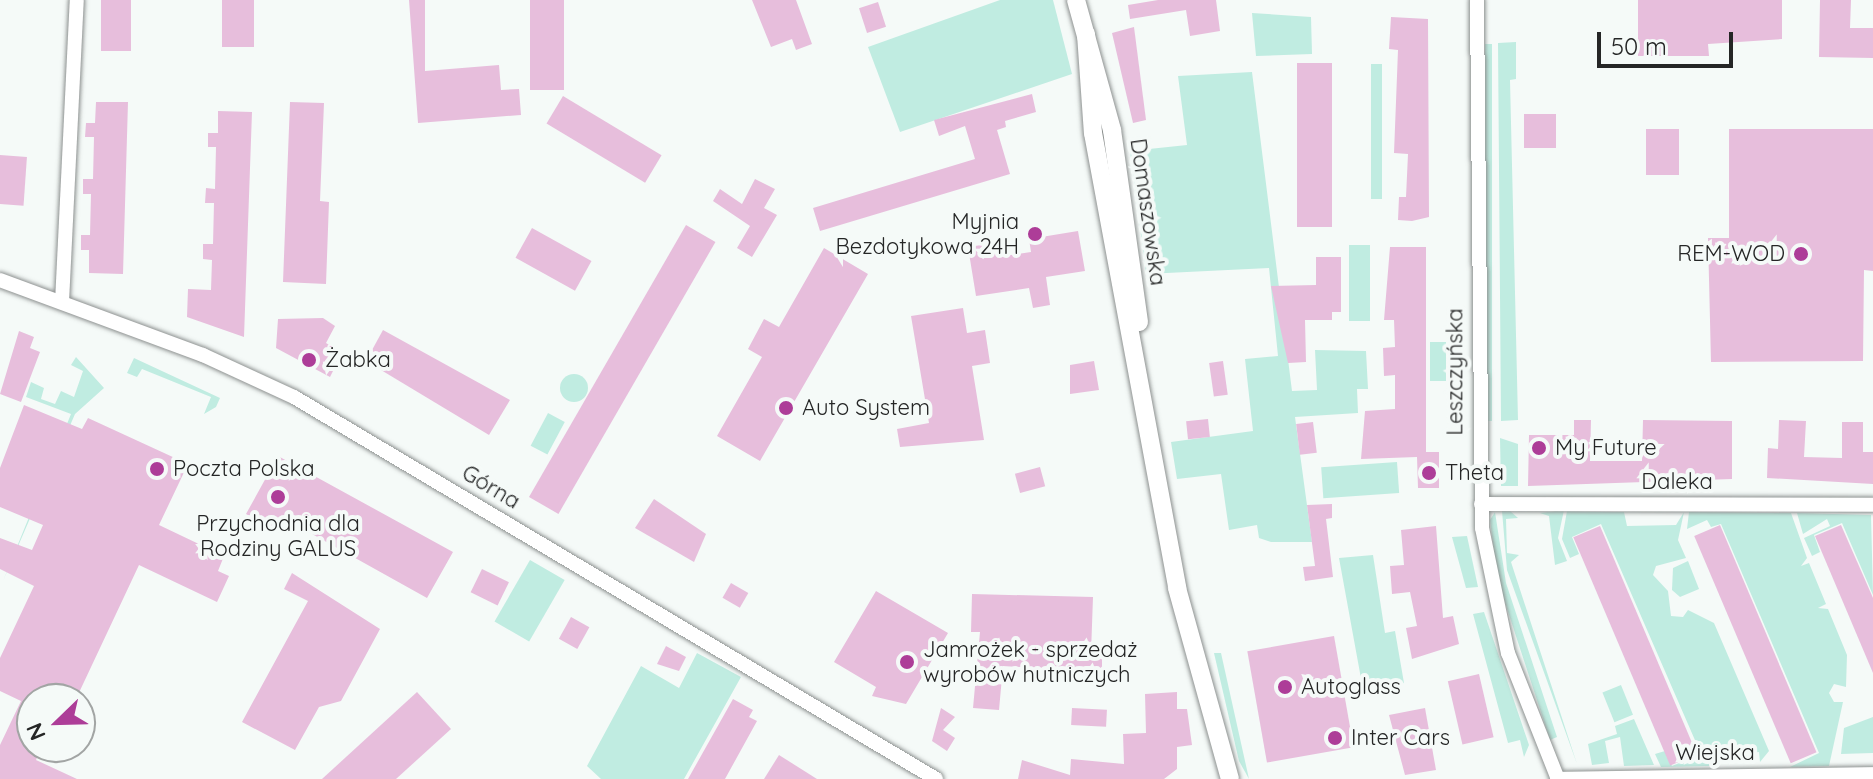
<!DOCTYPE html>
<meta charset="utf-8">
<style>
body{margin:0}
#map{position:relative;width:1873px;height:779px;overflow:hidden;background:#f5faf8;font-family:Quicksand,sans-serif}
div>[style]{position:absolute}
.green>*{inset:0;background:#c0ece1;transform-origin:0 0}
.round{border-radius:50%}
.building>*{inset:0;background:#e7bedc;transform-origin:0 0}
.roads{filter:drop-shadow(0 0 2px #8d9190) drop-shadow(0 0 2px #8d9190)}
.minor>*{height:14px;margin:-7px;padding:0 7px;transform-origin:7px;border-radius:7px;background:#fff}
.tertiary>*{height:18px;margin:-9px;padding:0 9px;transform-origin:9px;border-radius:9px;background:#fff}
.dots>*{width:22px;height:22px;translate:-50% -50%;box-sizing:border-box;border:4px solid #f5faf8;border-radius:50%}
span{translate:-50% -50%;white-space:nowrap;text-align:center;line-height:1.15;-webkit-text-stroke:8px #f5faf8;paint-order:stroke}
.street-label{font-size:22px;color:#252626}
.poi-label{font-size:22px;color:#252626}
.right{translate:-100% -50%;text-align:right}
.left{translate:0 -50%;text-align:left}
.north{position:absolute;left:16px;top:683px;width:80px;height:80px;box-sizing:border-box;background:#f5faf8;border:2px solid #a2a5a4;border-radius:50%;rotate:247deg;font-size:22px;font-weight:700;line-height:32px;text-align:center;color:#252626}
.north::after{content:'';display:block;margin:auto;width:28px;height:36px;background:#ad3d98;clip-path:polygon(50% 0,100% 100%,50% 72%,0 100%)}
.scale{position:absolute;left:1597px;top:32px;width:136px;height:36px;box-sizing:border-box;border:4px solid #252626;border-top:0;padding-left:10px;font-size:24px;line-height:28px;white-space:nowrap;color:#252626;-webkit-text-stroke:6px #f5faf8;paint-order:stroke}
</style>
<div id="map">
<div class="green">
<div style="clip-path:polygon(1000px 0,1053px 0,1072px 74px,900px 132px,868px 47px)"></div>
<div style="clip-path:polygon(1252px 13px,1311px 17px,1312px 54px,1256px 56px)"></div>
<div style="clip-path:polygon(1516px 42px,1516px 79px,1510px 80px,1518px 420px,1501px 421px,1498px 43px)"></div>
<div style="left:1492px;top:44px;width:377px;height:7px;rotate:90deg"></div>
<div style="left:1371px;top:64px;width:11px;height:135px"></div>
<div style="clip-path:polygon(1252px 72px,1292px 391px,1317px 390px,1315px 350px,1366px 351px,1368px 389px,1357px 389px,1358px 413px,1295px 417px,1312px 542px,1271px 542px,1259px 538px,1257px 525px,1229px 530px,1221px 474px,1177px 479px,1171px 442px,1253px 431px,1245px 359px,1278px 356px,1269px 268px,1146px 274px,1130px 151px,1187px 145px,1178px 76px)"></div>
<div style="left:1349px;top:245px;width:21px;height:76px"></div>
<div style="left:1446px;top:342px;width:39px;height:16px;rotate:90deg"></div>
<div style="clip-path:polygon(76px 357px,104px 388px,75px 414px,3px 581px,71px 414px,26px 397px,31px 382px,44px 388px,41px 399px,55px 404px,61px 391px,74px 397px,83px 371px,71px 365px)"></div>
<div style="clip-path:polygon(134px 358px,220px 398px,216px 407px,204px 414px,211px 397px,142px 369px,137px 377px,127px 373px)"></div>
<div class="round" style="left:560px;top:374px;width:28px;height:28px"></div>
<div style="left:548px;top:413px;width:19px;height:37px;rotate:28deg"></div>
<div style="clip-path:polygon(1500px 438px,1518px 444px,1518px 486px,1501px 486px)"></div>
<div style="left:1397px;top:462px;width:31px;height:76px;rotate:86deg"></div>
<div style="clip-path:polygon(1509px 510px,1518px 518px,1506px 519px,1507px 553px,1519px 555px,1511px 562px,1577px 764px,1507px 570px,1502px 511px)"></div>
<div style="clip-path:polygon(1564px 510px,1558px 538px,1567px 561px,1555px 565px,1549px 516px,1540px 513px)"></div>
<div style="clip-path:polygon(1567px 511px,1624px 512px,1627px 526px,1676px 525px,1684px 512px,1678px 540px,1686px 558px,1656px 566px,1653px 575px,1668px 591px,1671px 616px,1683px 617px,1688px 610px,1714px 623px,1769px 751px,1760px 762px,1759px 752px,1708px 757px,1710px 766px,1661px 767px,1655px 754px,1665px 751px,1672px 766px,1701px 754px,1601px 524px,1572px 537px,1579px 554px,1570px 558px,1562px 539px)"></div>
<div style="clip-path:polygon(1495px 512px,1506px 583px,1557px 737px,1550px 740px,1497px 578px,1490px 520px)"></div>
<div style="clip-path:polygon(1689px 512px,1791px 513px,1807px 558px,1801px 566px,1809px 563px,1826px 604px,1818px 608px,1828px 609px,1847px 655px,1846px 687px,1834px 684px,1829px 693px,1834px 702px,1843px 702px,1829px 766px,1790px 767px,1819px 753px,1721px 524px,1711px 527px,1707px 520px,1687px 529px)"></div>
<div style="clip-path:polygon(1797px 513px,1871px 515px,1873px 595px,1842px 523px,1814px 535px,1820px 552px,1812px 556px,1804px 538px,1830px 526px,1827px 519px,1803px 534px)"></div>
<div style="clip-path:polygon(1467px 536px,1478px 587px,1466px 588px,1452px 537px)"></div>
<div style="clip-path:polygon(1373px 555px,1385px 633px,1395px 631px,1404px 683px,1364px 695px,1339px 558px)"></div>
<div style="left:530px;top:560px;width:40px;height:71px;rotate:30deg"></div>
<div style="clip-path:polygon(1688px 561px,1699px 589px,1680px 597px,1672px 590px,1673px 568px)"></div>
<div style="clip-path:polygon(1484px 612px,1529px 745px,1524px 757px,1520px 740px,1508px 743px,1473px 614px)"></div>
<div style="clip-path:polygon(697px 653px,741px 677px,684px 779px,601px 779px,587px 766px,641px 666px,679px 688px)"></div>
<div style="clip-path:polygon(1214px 653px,1221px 653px,1249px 779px,1239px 761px)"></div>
<div style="left:1621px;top:685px;width:32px;height:20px;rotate:68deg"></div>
<div style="clip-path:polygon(1873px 717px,1873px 753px,1841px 754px,1844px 728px)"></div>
<div style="clip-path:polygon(1634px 719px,1654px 765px,1624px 766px,1620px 737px,1605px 741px,1609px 763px,1592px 765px,1588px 744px,1617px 734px,1615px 726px)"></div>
</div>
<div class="building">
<div style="left:101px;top:0;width:30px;height:51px"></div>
<div style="left:222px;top:0;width:32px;height:47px"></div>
<div style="clip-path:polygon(409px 0,425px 0,425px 71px,499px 65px,501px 90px,519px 89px,521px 115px,418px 123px)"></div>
<div style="left:530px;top:0;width:34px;height:90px"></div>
<div style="clip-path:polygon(752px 0,796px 0,812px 44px,796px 50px,792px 39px,771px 47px)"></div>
<div style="clip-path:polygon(1158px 0,1216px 0,1220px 31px,1190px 36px,1186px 10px,1130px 19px,1128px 5px)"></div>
<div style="clip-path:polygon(1638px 0,1782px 0,1782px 39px,1708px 44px,1709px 56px,1638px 56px)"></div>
<div style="clip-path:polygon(1820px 0,1851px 0,1850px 28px,1873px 28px,1873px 58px,1819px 57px)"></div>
<div style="left:878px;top:2px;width:26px;height:20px;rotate:72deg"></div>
<div style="clip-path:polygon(1391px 17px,1428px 19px,1429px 217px,1412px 221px,1398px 220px,1399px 197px,1406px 197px,1408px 154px,1394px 153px,1398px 50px,1389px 49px)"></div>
<div style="clip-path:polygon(1134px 27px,1146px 120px,1133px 123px,1112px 33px)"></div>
<div style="left:1297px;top:63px;width:35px;height:164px"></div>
<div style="clip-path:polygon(1032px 94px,1036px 112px,1005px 121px,1006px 127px,997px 130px,1010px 174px,820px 231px,813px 208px,975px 159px,965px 126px,939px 136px,934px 120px)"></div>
<div style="left:563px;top:96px;width:115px;height:32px;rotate:31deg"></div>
<div style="clip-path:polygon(96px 102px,128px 102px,123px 274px,89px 273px,89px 250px,81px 250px,81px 235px,90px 235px,91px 194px,83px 194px,83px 179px,93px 179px,94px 137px,85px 137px,86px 123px,95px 123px)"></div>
<div style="clip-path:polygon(290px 102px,324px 103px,320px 201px,329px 202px,326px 284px,283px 282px)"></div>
<div style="clip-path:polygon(218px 111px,252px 112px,244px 337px,187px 317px,188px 289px,211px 290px,212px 260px,203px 259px,203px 244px,213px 244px,214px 203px,205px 203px,206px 188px,215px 189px,216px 147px,208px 147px,208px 133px,218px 133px)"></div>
<div style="left:1524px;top:114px;width:32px;height:34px"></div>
<div style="left:1646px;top:129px;width:33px;height:46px"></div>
<div style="clip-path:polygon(1729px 129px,1873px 129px,1873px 271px,1864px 270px,1863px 361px,1711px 362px,1708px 238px,1729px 238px)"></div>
<div style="left:0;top:155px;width:27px;height:49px;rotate:4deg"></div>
<div style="clip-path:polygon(755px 179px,775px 189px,764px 208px,777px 215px,752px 257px,737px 248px,750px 226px,713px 201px,720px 189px,742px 204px)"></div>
<div style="left:686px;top:225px;width:34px;height:314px;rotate:30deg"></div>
<div style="left:532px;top:228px;width:68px;height:34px;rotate:29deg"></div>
<div style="clip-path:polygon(1078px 231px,1085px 271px,1046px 277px,1050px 305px,1033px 308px,1029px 288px,976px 296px,968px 247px,1002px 242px,1004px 256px,1031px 252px,1029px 239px)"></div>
<div style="clip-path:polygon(1390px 247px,1426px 247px,1426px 452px,1439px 452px,1439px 488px,1418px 488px,1417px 457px,1361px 459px,1365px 411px,1395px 409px,1395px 375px,1384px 376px,1383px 348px,1395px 347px,1394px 320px,1384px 320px)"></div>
<div style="clip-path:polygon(824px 248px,868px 274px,760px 461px,717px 436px,762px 357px,748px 349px,764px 319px,779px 327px)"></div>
<div style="clip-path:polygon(1316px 257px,1341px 257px,1341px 312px,1332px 312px,1332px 320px,1305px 320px,1306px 362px,1288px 363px,1271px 286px,1316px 285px)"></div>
<div style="clip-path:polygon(963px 308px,967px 333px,985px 330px,990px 363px,972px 366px,984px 440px,900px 447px,897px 429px,929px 423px,911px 316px)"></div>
<div style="clip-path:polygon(323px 318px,335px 326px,326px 343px,342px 353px,330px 377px,276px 348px,278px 319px)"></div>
<div style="clip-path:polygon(383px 330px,510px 400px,489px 435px,366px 361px)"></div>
<div style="clip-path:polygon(19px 331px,34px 337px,30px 348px,40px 352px,21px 402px,0 394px)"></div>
<div style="clip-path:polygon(1094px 361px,1099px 390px,1070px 394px,1070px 365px)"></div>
<div style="left:1223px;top:361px;width:34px;height:14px;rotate:82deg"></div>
<div style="clip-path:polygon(24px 405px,82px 429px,88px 418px,188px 464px,159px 525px,224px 556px,218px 571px,229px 576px,217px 602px,139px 565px,76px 699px,32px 699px,32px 747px,42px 747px,36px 760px,77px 779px,0 779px,0 745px,21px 701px,0 691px,0 658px,34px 586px,0 569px,0 538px,32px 550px,43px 525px,0 507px,0 468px)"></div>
<div style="left:1208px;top:419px;width:18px;height:22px;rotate:84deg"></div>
<div style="clip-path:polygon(1574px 420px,1591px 420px,1590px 461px,1642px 461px,1643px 420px,1732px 421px,1732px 479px,1528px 486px,1529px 435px,1574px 435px)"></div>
<div style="clip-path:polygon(1779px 420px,1806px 421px,1804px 457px,1842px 458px,1842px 422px,1863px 422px,1863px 452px,1873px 452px,1873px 484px,1767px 478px,1768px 448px,1778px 449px)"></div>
<div style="left:1313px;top:422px;width:31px;height:17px;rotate:83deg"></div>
<div style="clip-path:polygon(278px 456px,453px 552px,427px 598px,287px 520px,280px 533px,246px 514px)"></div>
<div style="left:1040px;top:467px;width:20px;height:26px;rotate:75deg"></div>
<div style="clip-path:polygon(654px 499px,706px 534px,694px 562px,635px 528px)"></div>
<div style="clip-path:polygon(1332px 504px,1332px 518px,1326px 519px,1333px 577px,1305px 581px,1303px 567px,1315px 566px,1307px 505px)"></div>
<div style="left:1720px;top:525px;width:247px;height:28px;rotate:67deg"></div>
<div style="clip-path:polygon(1841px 525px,1873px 598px,1873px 673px,1815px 536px)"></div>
<div style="clip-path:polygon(1436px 526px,1443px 618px,1453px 616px,1459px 644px,1412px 659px,1406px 628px,1417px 626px,1410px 592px,1392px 594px,1390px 566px,1404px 565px,1401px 530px)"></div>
<div style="left:1600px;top:526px;width:248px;height:29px;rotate:67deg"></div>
<div style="left:482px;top:569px;width:30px;height:26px;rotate:26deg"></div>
<div style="clip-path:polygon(292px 573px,380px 629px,341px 701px,319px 707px,295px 750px,242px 722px,308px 601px,284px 589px)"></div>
<div style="left:731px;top:583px;width:20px;height:17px;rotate:30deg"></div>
<div style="clip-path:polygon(876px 591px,948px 633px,906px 704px,872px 696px,876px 687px,834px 662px)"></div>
<div style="clip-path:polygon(972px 594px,1093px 597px,1091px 653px,1102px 654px,1102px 672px,1003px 666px,999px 710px,973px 708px,980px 632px,971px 632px)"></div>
<div style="left:571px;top:617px;width:21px;height:25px;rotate:29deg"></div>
<div style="left:1334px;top:636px;width:113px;height:88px;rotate:80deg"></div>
<div style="clip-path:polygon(666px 646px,686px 657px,679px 671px,657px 664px)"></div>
<div style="left:1479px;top:674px;width:65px;height:32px;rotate:77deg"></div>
<div style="clip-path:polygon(417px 692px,451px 729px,396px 779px,322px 779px)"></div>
<div style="clip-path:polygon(1177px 692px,1177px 709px,1187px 709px,1192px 745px,1177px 747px,1177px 769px,1164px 779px,1018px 779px,1022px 760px,1070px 775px,1071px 759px,1124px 764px,1123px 734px,1146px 733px,1145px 694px)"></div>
<div style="clip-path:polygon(733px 699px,753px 710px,749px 717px,757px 721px,725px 779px,688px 779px)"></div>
<div style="clip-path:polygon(941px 708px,955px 717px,943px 730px,955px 738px,947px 751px,932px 741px)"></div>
<div style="left:1072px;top:708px;width:35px;height:17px;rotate:3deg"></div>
<div style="clip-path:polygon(1425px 708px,1436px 770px,1405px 775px,1389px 715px)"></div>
<div style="clip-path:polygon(779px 755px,817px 779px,764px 779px)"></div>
</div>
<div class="roads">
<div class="minor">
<div style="left:1477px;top:0;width:528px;rotate:89.46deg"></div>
<div style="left:1482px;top:528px;width:128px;rotate:78.3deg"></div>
<div style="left:1508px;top:653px;width:136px;rotate:68.4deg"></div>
<div style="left:0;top:280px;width:216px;rotate:20.3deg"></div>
<div style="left:203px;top:355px;width:100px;rotate:24.8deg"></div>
<div style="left:294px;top:397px;width:747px;rotate:30.75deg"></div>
<div style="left:62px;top:302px;width:302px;rotate:-87.2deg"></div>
<div style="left:1481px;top:504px;width:392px;rotate:0.1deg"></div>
<div style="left:1557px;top:779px;width:316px;rotate:-0.9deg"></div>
</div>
<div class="tertiary">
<div style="left:1076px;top:0;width:135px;rotate:74.5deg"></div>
<div style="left:1112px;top:130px;width:194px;rotate:82deg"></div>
<div style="left:1086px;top:34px;width:99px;rotate:86deg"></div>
<div style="left:1093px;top:133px;width:463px;rotate:79.5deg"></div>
<div style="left:1177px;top:588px;width:198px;rotate:74.5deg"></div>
</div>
</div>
<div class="dots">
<div style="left:1035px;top:234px;background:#ad3d98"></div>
<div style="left:1801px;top:254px;background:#ad3d98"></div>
<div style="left:309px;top:360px;background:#ad3d98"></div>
<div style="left:786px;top:408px;background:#ad3d98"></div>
<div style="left:1539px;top:448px;background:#ad3d98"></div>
<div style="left:157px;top:469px;background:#ad3d98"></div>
<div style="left:1429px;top:473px;background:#ad3d98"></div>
<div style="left:278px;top:497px;background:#ad3d98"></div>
<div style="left:907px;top:662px;background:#ad3d98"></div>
<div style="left:1285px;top:687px;background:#ad3d98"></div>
<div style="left:1335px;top:738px;background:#ad3d98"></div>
</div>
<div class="street-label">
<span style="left:1148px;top:212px;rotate:82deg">Domaszowska</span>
<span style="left:1455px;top:372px;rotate:-90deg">Leszczyńska</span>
<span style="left:1677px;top:482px">Daleka</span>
<span style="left:491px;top:487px;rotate:31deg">Górna</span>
<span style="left:1715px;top:753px">Wiejska</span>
</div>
<div class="poi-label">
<span class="right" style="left:1019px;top:234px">Myjnia<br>Bezdotykowa 24H</span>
<span class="right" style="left:1785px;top:254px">REM-WOD</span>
<span class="left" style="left:325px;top:360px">Żabka</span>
<span class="left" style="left:802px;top:408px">Auto System</span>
<span class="left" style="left:1555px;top:448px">My Future</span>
<span class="left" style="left:173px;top:469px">Poczta Polska</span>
<span class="left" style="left:1445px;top:473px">Theta</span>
<span style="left:278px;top:536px">Przychodnia dla<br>Rodziny GALUS</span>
<span class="left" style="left:923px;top:662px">Jamrożek - sprzedaż<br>wyrobów hutniczych</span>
<span class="left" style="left:1301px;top:687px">Autoglass</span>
<span class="left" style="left:1351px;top:738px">Inter Cars</span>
</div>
<div class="north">N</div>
<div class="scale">50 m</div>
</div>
